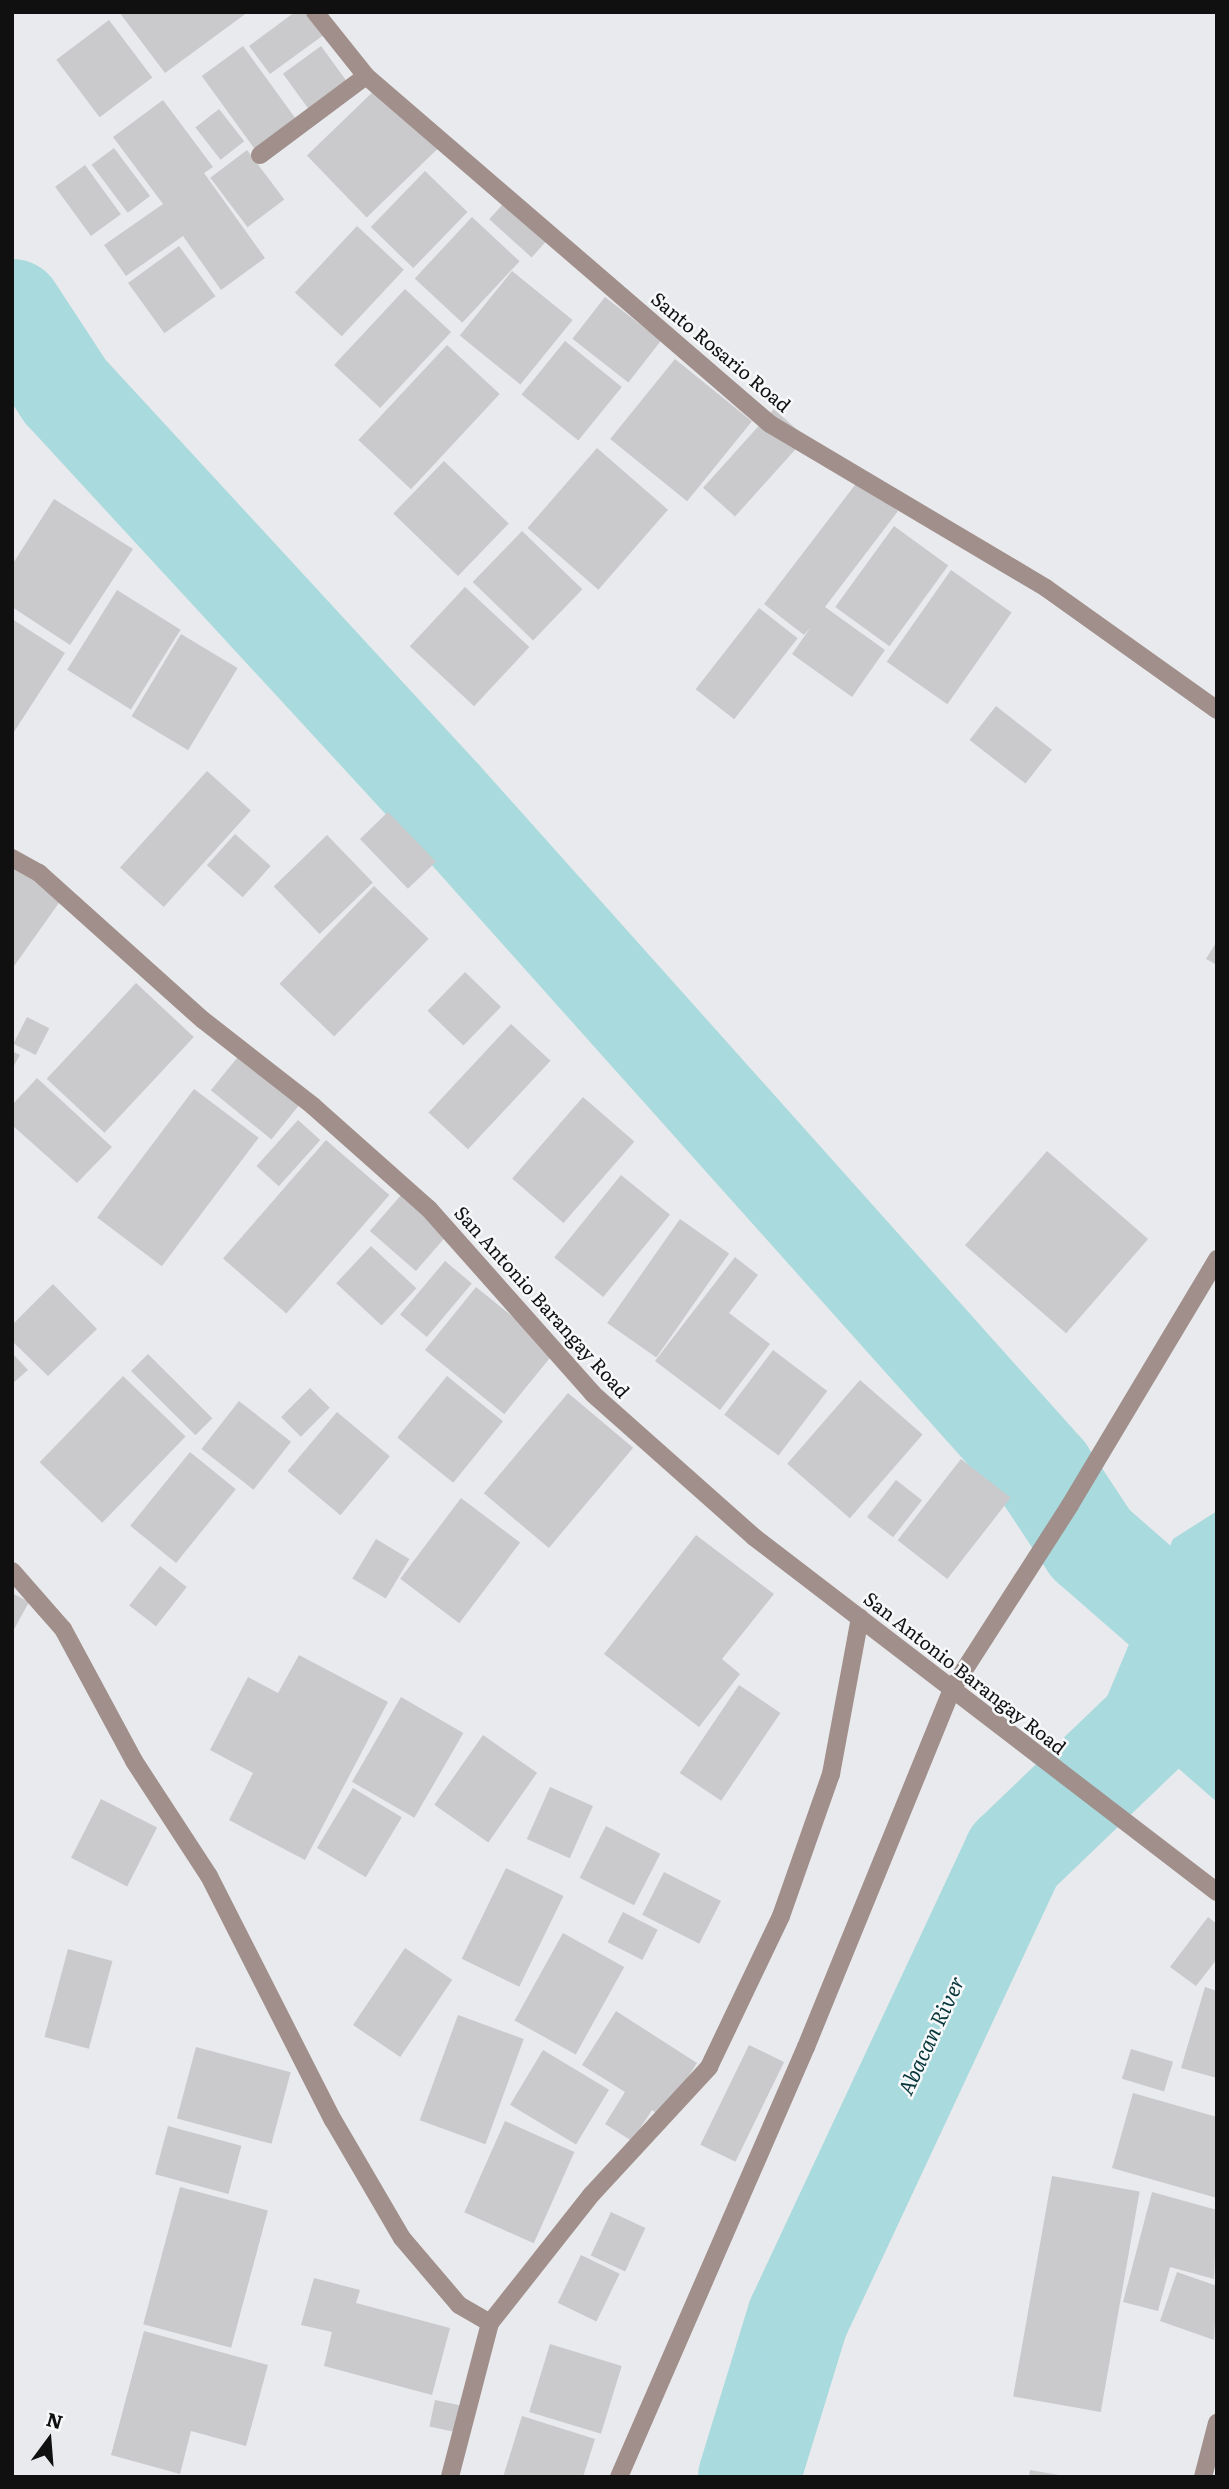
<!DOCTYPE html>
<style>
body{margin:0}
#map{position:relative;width:1229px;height:2489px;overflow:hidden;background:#e9eaed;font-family:Literata,serif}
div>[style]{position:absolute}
.water>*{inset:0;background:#a9dade}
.river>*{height:102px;margin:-51px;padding:0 51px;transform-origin:51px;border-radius:51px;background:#a9dade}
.building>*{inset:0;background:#cacacd;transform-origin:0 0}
.service>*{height:18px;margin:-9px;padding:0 9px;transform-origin:9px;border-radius:9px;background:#a18f8b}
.minor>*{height:18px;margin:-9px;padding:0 9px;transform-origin:9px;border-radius:9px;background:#a18f8b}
.tertiary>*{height:18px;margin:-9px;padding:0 9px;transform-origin:9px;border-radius:9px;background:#a18f8b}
span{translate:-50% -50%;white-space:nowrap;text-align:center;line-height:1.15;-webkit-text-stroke:5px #f6f8fa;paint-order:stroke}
.street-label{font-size:19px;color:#101011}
.water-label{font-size:21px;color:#08373b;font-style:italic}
.frame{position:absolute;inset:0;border:14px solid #101011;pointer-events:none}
.north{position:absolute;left:14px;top:2405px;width:70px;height:70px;-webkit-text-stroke:5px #f6f8fa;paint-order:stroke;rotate:16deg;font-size:19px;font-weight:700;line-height:28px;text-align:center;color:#101011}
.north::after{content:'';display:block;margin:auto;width:24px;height:32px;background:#101011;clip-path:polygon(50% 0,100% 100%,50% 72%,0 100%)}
</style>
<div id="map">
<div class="water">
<div style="clip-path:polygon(1217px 1511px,1217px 1802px,1104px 1704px,1173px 1539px)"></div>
</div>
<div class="river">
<div style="left:12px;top:310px;width:97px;rotate:56.8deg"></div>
<div style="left:65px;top:391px;width:556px;rotate:47.33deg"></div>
<div style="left:442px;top:800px;width:903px;rotate:48.19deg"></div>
<div style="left:1044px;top:1473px;width:85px;rotate:56.5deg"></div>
<div style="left:1091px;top:1544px;width:167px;rotate:41.1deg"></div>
<div style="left:749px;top:2477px;width:166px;rotate:-72.9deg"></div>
<div style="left:798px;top:2318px;width:510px;rotate:-64.94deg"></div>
<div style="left:1014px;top:1856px;width:281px;rotate:-43.8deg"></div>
</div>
<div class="building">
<div style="clip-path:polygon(119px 12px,248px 12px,165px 73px)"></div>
<div style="clip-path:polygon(295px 12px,308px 12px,325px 34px,270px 74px,249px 46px)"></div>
<div style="left:109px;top:20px;width:72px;height:66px;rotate:53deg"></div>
<div style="left:243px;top:46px;width:92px;height:51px;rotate:54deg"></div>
<div style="left:321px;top:46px;width:47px;height:47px;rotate:54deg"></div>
<div style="left:381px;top:84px;width:86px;height:103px;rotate:46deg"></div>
<div style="clip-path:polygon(163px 100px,213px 167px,204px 173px,265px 258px,221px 290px,183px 236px,126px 276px,104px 245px,163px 204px,113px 137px)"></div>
<div style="left:219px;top:109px;width:41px;height:30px;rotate:52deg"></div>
<div style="left:114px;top:148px;width:60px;height:28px;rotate:53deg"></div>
<div style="left:247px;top:150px;width:62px;height:46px;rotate:53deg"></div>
<div style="left:85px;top:165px;width:61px;height:37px;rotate:54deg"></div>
<div style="left:425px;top:171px;width:59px;height:78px;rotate:44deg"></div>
<div style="left:512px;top:194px;width:57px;height:34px;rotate:42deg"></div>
<div style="left:472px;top:217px;width:65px;height:84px;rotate:43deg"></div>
<div style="left:357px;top:226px;width:64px;height:91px;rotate:43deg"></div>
<div style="left:179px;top:246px;width:62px;height:63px;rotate:54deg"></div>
<div style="left:512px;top:271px;width:78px;height:83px;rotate:39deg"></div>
<div style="left:405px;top:289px;width:63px;height:104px;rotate:43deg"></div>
<div style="left:605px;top:297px;width:71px;height:53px;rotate:38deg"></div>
<div style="left:565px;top:341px;width:73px;height:69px;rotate:39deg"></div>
<div style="left:447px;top:345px;width:72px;height:130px;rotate:43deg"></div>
<div style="left:675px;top:359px;width:99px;height:103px;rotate:39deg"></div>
<div style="left:774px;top:409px;width:43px;height:106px;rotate:42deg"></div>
<div style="left:597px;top:448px;width:94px;height:106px;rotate:41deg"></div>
<div style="left:444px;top:461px;width:90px;height:73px;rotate:44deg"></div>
<div style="clip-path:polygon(858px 481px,898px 511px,825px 607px,885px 650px,852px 697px,792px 654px,811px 627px,804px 635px,764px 604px)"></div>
<div style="clip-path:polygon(54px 499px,133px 549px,70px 645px,12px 607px,12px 565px)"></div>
<div style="left:894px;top:526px;width:67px;height:100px;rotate:36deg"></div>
<div style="left:522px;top:531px;width:84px;height:71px;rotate:44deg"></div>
<div style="left:951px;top:570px;width:74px;height:112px;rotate:35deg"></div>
<div style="left:465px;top:587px;width:88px;height:81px;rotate:43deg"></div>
<div style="left:117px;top:590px;width:75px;height:94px;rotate:32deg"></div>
<div style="left:759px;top:608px;width:49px;height:103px;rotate:38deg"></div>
<div style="clip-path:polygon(12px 619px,65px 653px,12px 735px)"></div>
<div style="left:181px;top:634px;width:66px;height:96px;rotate:31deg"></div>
<div style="left:996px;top:706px;width:71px;height:43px;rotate:38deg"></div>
<div style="left:207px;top:771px;width:59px;height:130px;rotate:42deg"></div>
<div style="left:388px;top:812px;width:69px;height:39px;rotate:46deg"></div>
<div style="left:235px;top:834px;width:48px;height:42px;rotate:42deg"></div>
<div style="left:327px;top:835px;width:66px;height:74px;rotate:46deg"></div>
<div style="clip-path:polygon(12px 865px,61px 900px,12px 969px)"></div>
<div style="left:374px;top:886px;width:76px;height:136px;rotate:44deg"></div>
<div style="clip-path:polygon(1217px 941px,1217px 965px,1206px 959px)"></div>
<div style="left:465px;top:972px;width:50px;height:54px;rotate:44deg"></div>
<div style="left:136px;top:983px;width:79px;height:131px;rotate:43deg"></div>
<div style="left:27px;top:1017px;width:25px;height:30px;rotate:27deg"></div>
<div style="left:511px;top:1024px;width:54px;height:121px;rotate:43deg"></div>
<div style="clip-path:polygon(12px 1051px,20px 1055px,12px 1069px)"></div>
<div style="left:241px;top:1053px;width:78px;height:48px;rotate:39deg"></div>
<div style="clip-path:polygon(37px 1078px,112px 1147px,77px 1183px,12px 1125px,12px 1105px)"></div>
<div style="left:194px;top:1089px;width:81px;height:161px;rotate:37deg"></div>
<div style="left:583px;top:1097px;width:68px;height:108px;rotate:41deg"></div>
<div style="left:298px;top:1120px;width:30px;height:62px;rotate:42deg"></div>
<div style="left:326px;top:1140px;width:84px;height:157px;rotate:41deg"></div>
<div style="left:1047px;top:1151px;width:134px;height:125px;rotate:41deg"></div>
<div style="left:621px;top:1175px;width:63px;height:106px;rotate:39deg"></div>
<div style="left:402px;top:1194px;width:61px;height:49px;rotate:41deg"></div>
<div style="left:680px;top:1219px;width:60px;height:127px;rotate:35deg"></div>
<div style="left:371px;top:1246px;width:62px;height:51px;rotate:43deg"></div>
<div style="clip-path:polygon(735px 1257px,758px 1275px,729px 1313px,770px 1344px,720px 1410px,655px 1361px)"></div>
<div style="left:445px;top:1261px;width:35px;height:70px;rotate:40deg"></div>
<div style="clip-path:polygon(53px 1284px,97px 1329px,48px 1376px,12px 1341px,12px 1325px)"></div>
<div style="left:476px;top:1287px;width:102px;height:81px;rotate:39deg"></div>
<div style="left:773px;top:1350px;width:68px;height:81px;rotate:37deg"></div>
<div style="clip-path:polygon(12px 1353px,28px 1370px,12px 1384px)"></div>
<div style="left:148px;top:1354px;width:91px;height:24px;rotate:45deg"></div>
<div style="left:123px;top:1376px;width:87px;height:120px;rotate:44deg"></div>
<div style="left:447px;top:1376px;width:72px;height:79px;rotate:39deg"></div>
<div style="left:860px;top:1380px;width:83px;height:111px;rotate:41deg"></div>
<div style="left:310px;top:1388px;width:28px;height:41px;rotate:45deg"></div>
<div style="left:568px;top:1393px;width:85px;height:131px;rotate:40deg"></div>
<div style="left:239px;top:1401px;width:66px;height:61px;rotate:38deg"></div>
<div style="left:337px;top:1412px;width:69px;height:77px;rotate:40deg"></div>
<div style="left:190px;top:1452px;width:59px;height:95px;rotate:39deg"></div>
<div style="left:961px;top:1459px;width:63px;height:103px;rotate:38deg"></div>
<div style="left:896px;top:1480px;width:33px;height:47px;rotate:38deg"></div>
<div style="left:461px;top:1498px;width:74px;height:101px;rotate:37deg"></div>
<div style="clip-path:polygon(696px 1535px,774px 1594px,722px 1659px,740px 1674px,699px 1727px,604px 1654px)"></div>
<div style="left:376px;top:1539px;width:39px;height:46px;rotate:31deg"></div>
<div style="left:160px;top:1566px;width:34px;height:50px;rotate:38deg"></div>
<div style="clip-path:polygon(12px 1593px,29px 1602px,12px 1633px)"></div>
<div style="clip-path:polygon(299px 1655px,388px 1702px,305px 1860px,229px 1820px,253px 1773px,210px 1750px,248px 1677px,278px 1693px)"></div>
<div style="left:739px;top:1685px;width:50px;height:106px;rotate:34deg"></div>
<div style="left:401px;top:1697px;width:72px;height:98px;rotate:30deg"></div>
<div style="left:483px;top:1735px;width:66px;height:85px;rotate:35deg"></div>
<div style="left:550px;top:1787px;width:47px;height:57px;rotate:24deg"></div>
<div style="left:353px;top:1788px;width:57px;height:70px;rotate:31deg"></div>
<div style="left:101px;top:1799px;width:63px;height:66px;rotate:27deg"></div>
<div style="left:606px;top:1826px;width:61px;height:58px;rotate:27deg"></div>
<div style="left:506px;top:1868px;width:64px;height:101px;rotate:26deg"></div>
<div style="left:664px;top:1872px;width:64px;height:48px;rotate:27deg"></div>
<div style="left:623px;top:1912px;width:39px;height:34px;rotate:27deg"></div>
<div style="clip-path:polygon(1208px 1917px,1217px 1924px,1217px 1959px,1196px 1986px,1170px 1967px)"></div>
<div style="left:563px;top:1933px;width:70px;height:100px;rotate:29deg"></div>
<div style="left:405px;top:1948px;width:57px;height:93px;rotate:34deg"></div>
<div style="left:68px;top:1949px;width:46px;height:91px;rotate:15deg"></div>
<div style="clip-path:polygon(1205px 1987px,1217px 1991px,1217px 2078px,1181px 2068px)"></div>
<div style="clip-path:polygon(616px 2011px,697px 2063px,662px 2117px,652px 2110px,632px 2141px,605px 2124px,625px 2092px,582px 2065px)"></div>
<div style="left:458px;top:2015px;width:70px;height:112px;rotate:20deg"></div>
<div style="left:749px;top:2045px;width:39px;height:111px;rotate:26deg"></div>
<div style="left:196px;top:2047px;width:98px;height:74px;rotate:15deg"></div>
<div style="left:1131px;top:2049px;width:44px;height:31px;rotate:17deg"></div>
<div style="left:543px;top:2050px;width:77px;height:64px;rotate:31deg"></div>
<div style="clip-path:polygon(1133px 2093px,1217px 2117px,1217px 2198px,1112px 2168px)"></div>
<div style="left:505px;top:2121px;width:76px;height:100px;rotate:24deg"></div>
<div style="left:168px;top:2126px;width:76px;height:50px;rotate:15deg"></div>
<div style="left:1052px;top:2176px;width:89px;height:224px;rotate:10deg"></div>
<div style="left:180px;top:2187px;width:91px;height:142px;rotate:15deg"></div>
<div style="clip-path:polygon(1152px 2192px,1217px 2210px,1214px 2279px,1170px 2267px,1158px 2311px,1123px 2302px)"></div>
<div style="left:611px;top:2212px;width:38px;height:48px;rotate:25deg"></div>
<div style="left:581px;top:2255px;width:43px;height:53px;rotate:26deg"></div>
<div style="clip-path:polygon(1177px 2272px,1217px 2286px,1214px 2340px,1160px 2321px)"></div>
<div style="clip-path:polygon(314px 2278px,360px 2290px,356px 2303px,450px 2328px,432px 2395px,324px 2366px,332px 2332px,301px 2325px)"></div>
<div style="clip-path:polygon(144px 2331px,268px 2365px,246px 2446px,191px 2431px,180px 2474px,111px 2455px)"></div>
<div style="left:550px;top:2344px;width:75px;height:71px;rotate:17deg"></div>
<div style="left:435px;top:2400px;width:30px;height:27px;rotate:12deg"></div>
<div style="clip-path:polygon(522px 2416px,595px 2439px,583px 2477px,503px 2477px)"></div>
<div style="clip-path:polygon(1030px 2470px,1059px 2475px,1059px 2477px,1029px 2477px)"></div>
</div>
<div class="service">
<div style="left:260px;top:155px;width:132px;rotate:-36.7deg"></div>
<div style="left:619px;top:2477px;width:469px;rotate:-66.5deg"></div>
<div style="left:806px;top:2047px;width:387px;rotate:-67.8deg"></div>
</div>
<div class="minor">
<div style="left:315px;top:12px;width:82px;rotate:51.4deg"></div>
<div style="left:366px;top:76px;width:533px;rotate:40.74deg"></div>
<div style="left:770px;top:424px;width:321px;rotate:30.7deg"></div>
<div style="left:1046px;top:588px;width:210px;rotate:35.5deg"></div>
<div style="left:12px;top:1571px;width:77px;rotate:48.7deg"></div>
<div style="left:63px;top:1629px;width:150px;rotate:61.7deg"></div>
<div style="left:134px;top:1761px;width:137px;rotate:56.9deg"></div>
<div style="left:209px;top:1876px;width:274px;rotate:63.1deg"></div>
<div style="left:333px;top:2120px;width:137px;rotate:59.7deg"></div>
<div style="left:402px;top:2238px;width:88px;rotate:49.6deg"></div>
<div style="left:459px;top:2305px;width:36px;rotate:30deg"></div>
<div style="left:490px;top:2323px;width:159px;rotate:104.6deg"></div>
<div style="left:952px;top:1689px;width:219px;rotate:-57.3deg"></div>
<div style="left:1070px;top:1505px;width:287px;rotate:-59.1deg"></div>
<div style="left:490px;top:2323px;width:164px;rotate:-51.7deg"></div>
<div style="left:592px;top:2194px;width:173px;rotate:-47.3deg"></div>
<div style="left:709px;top:2067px;width:167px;rotate:-64.5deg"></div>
<div style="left:781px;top:1916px;width:151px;rotate:-70.6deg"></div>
<div style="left:831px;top:1774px;width:159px;rotate:-79.5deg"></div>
<div style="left:1203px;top:2477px;width:56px;rotate:-75.5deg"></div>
</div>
<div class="tertiary">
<div style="left:12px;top:858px;width:31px;rotate:29deg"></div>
<div style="left:39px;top:873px;width:220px;rotate:41.9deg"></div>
<div style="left:203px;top:1020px;width:140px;rotate:38deg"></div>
<div style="left:313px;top:1106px;width:155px;rotate:41.6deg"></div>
<div style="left:429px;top:1209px;width:247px;rotate:48.4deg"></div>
<div style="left:593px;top:1394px;width:215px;rotate:41.6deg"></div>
<div style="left:754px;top:1537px;width:583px;rotate:37.48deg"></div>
</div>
<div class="street-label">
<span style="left:721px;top:352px;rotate:40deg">Santo Rosario Road</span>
<span style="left:542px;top:1302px;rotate:48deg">San Antonio Barangay Road</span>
<span style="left:965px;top:1673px;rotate:38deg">San Antonio Barangay Road</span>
</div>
<div class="water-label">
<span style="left:930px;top:2035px;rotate:-65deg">Abacan River</span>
</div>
<div class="frame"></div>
<div class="north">N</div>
</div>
